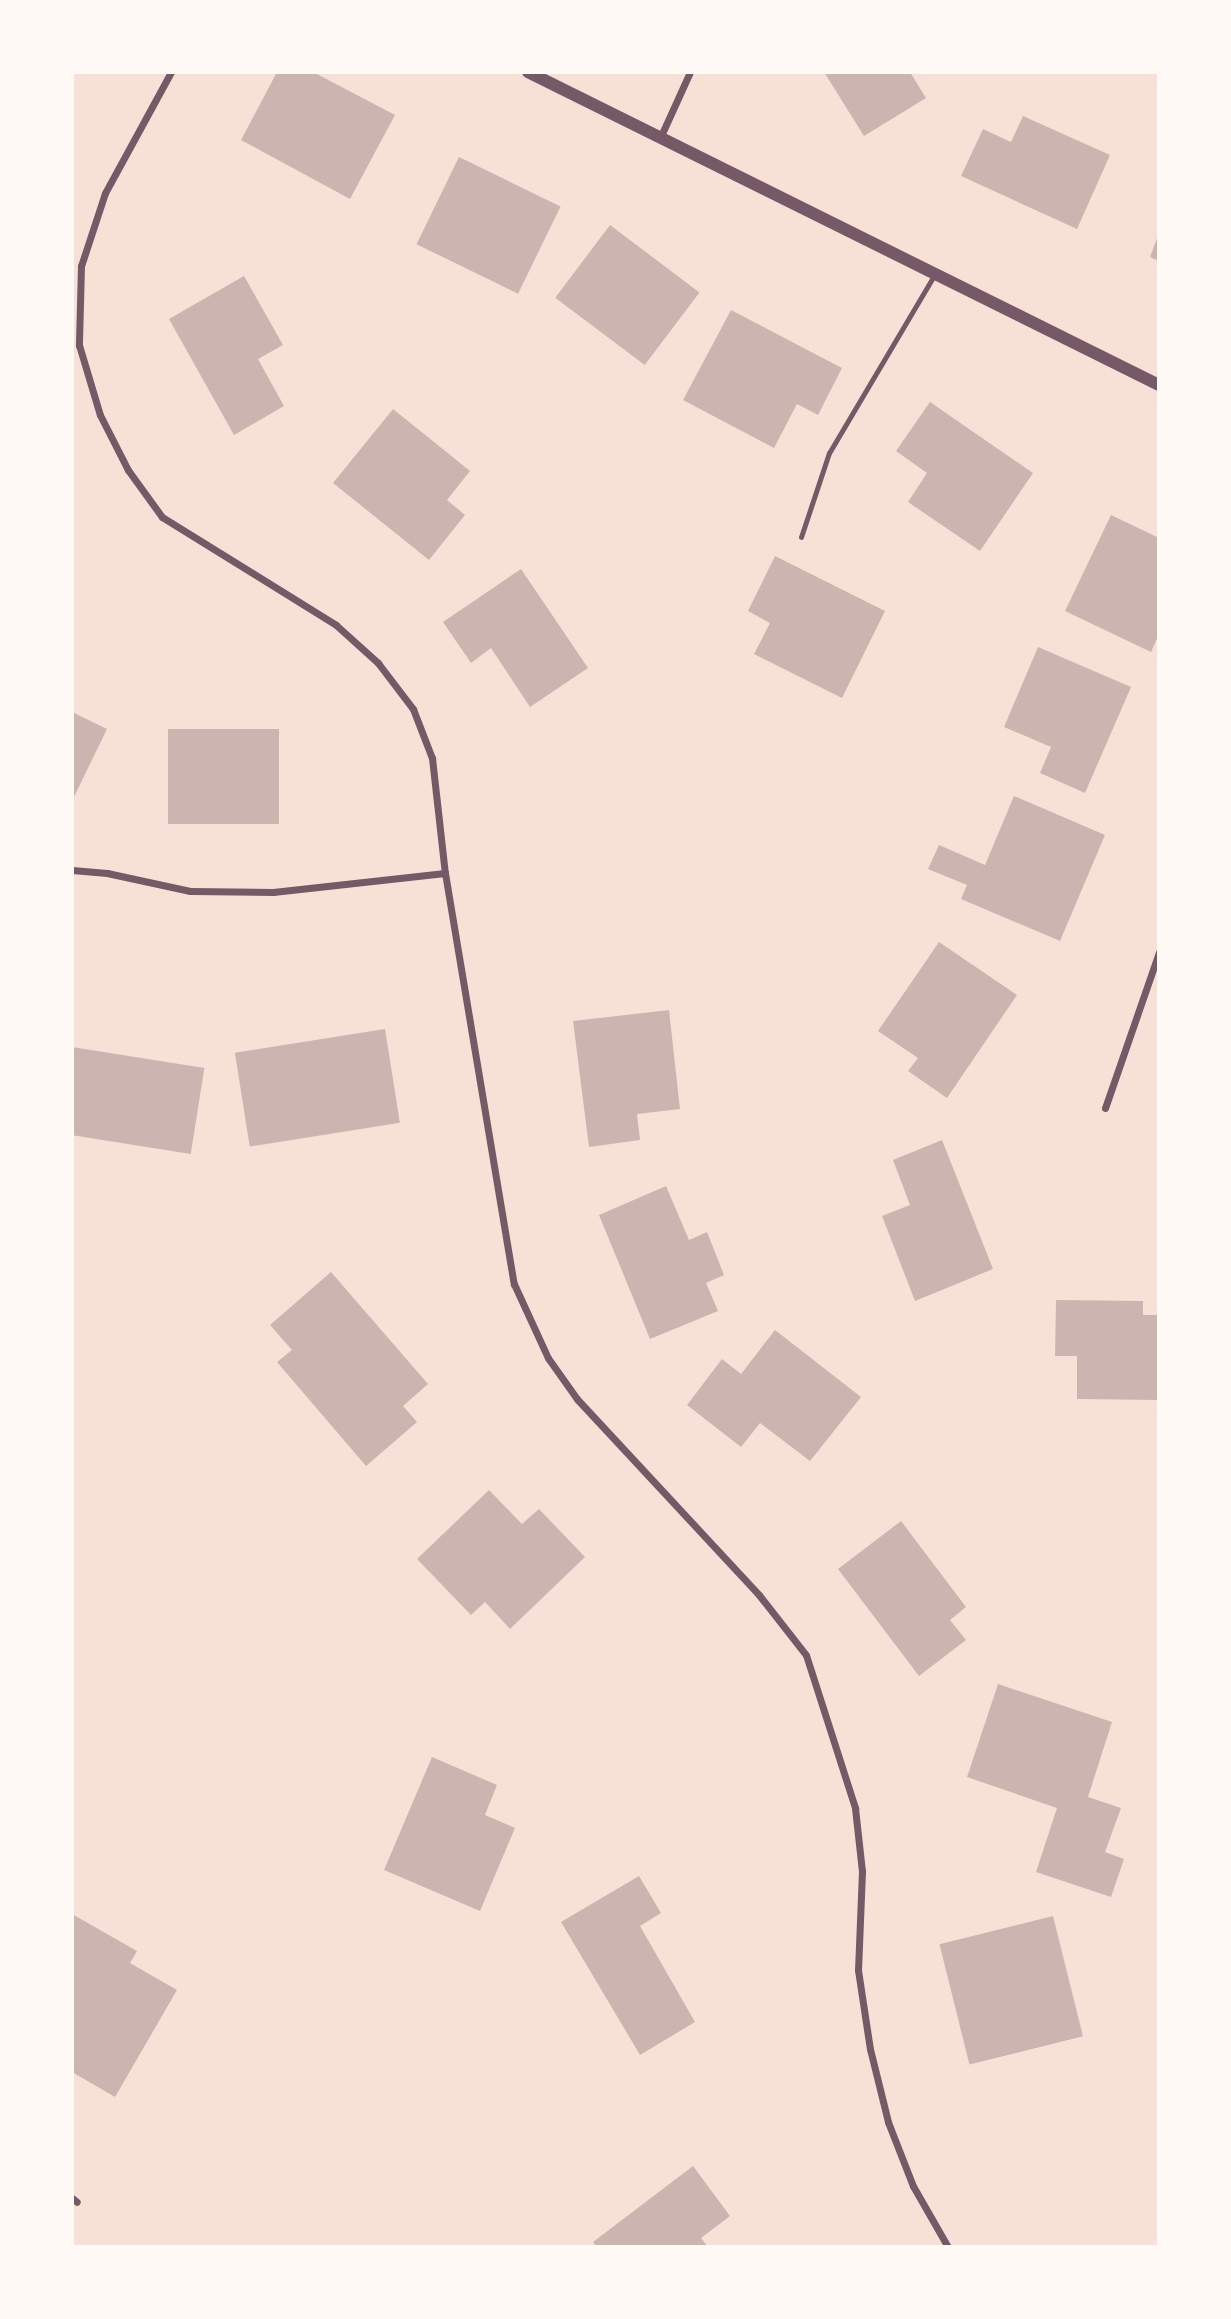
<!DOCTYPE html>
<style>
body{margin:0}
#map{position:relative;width:1231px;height:2319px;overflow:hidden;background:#f7e1d7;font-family:"Fira Sans",sans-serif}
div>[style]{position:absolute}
.building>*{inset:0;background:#ccb4b1;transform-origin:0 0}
.service>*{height:5px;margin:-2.5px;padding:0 2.5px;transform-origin:2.5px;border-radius:2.5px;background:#755966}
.minor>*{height:7px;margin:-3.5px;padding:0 3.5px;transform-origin:3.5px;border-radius:3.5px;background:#755966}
.tertiary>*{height:12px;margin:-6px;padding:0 6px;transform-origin:6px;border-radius:6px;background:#755966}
span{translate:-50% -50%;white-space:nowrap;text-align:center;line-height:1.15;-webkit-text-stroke:5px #fffaf5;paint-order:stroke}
.frame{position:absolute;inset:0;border:74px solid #fffaf5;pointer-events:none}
</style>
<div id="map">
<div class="building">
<div style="clip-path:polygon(277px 72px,313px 72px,395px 115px,350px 199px,241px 140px)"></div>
<div style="clip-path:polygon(824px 72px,910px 72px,926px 98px,864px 136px)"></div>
<div style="clip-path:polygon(1023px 116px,1110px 155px,1077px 229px,961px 176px,983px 129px,1011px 142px)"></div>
<div style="left:459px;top:157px;width:113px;height:97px;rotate:26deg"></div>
<div style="left:610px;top:225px;width:112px;height:91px;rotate:37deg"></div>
<div style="clip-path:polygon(1159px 233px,1159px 261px,1150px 257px)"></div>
<div style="clip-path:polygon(244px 276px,283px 345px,258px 359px,284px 406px,234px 435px,169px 319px)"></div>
<div style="clip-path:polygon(731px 310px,842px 368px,818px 415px,797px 404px,774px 448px,683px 400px)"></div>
<div style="clip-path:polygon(930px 402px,1033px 473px,980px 551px,908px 502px,927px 473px,896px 451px)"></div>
<div style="clip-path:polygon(393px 409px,470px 471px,447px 500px,465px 515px,429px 560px,333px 483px)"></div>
<div style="clip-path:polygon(1111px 515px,1159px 538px,1159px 634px,1151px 652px,1065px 611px)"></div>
<div style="clip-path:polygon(775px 556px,885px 611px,842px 698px,754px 654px,770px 623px,748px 611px)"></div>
<div style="clip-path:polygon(521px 569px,588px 668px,530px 707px,491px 648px,471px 663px,443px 622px)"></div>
<div style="clip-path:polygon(1038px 647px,1131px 687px,1085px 793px,1040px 773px,1051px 747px,1004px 727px)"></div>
<div style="clip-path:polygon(72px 712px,107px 729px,72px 801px)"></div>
<div style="left:279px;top:729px;width:95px;height:111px;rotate:90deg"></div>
<div style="clip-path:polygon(1014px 796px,1105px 835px,1060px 941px,961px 899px,967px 885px,928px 869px,939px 845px,985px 865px)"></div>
<div style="clip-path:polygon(939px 942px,1017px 995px,947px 1098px,908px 1071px,918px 1058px,878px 1031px)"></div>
<div style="clip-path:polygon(669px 1010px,680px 1109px,637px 1114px,640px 1140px,589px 1147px,573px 1021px)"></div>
<div style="left:385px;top:1029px;width:95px;height:152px;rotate:81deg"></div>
<div style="left:72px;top:1047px;width:134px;height:87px;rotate:9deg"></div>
<div style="clip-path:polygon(942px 1140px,993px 1269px,915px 1301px,882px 1216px,910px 1205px,893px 1160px)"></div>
<div style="clip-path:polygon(666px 1186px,689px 1240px,707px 1232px,724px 1275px,706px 1283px,718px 1311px,650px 1339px,599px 1215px)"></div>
<div style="clip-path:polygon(331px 1272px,428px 1384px,403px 1406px,417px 1422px,366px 1466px,277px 1362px,292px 1350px,270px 1325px)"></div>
<div style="clip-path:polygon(1056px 1300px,1143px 1301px,1143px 1315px,1159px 1315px,1159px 1400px,1077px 1399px,1077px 1356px,1055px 1356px)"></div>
<div style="clip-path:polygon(775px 1330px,861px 1397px,810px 1461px,760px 1423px,741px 1447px,687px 1405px,722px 1359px,741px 1374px)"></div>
<div style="clip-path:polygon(489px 1490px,522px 1524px,539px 1509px,585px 1557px,510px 1629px,485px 1602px,471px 1615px,417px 1559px)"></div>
<div style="clip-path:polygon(901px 1521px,966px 1607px,950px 1620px,966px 1640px,919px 1676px,838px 1569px)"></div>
<div style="clip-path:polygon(998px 1684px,1112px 1722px,1088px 1797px,1121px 1808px,1105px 1852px,1124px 1859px,1111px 1897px,1036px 1872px,1057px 1808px,967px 1777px)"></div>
<div style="clip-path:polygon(432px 1757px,497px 1785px,485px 1815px,515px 1828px,480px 1911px,384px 1870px)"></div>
<div style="clip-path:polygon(639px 1876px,661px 1913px,640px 1926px,695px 2022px,640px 2055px,561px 1922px)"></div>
<div style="clip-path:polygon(72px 1914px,137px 1951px,130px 1963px,177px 1990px,115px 2097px,72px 2072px)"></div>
<div style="left:1053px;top:1916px;width:124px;height:117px;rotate:76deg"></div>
<div style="clip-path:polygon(693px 2166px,730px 2216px,701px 2238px,708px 2247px,597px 2247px,593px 2242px)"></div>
</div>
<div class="service">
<div style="left:801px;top:537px;width:89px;rotate:-71.6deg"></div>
<div style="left:829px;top:453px;width:208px;rotate:-59.4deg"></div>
</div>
<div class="minor">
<div style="left:171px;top:72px;width:138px;rotate:118.6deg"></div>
<div style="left:105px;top:193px;width:77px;rotate:108.2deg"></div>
<div style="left:81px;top:266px;width:79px;rotate:91.5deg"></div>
<div style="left:79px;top:345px;width:73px;rotate:73.3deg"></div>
<div style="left:100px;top:415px;width:62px;rotate:63deg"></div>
<div style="left:128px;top:470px;width:58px;rotate:54.1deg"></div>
<div style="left:162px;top:517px;width:205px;rotate:31.8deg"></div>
<div style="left:336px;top:625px;width:57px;rotate:42.1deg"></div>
<div style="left:378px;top:663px;width:58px;rotate:52.7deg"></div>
<div style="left:413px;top:709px;width:53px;rotate:68.8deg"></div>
<div style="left:432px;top:758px;width:116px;rotate:83.6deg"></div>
<div style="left:445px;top:873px;width:417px;rotate:80.5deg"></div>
<div style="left:514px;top:1284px;width:81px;rotate:65.3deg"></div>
<div style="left:548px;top:1358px;width:50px;rotate:54.7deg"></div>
<div style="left:577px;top:1399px;width:267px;rotate:47.1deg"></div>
<div style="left:759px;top:1595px;width:76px;rotate:51.9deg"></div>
<div style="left:806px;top:1655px;width:161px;rotate:72.2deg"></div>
<div style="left:855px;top:1808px;width:63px;rotate:83.7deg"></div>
<div style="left:862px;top:1871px;width:99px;rotate:92.3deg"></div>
<div style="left:858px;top:1970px;width:80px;rotate:81.4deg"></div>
<div style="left:870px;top:2049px;width:75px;rotate:76.1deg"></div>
<div style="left:888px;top:2122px;width:69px;rotate:68.7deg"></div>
<div style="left:913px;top:2186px;width:70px;rotate:60.2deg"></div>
<div style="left:660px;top:138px;width:72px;rotate:-65.6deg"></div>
<div style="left:72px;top:870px;width:35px;rotate:5deg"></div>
<div style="left:107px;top:873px;width:85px;rotate:12.2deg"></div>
<div style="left:190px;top:891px;width:83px;rotate:0.7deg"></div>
<div style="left:273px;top:892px;width:173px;rotate:-6.3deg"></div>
<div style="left:1105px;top:1108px;width:165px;rotate:-70.9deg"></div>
<div style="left:72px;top:2198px;width:6px;rotate:39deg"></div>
</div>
<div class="tertiary">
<div style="left:528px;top:72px;width:704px;rotate:26.38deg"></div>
</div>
<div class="frame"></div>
</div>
